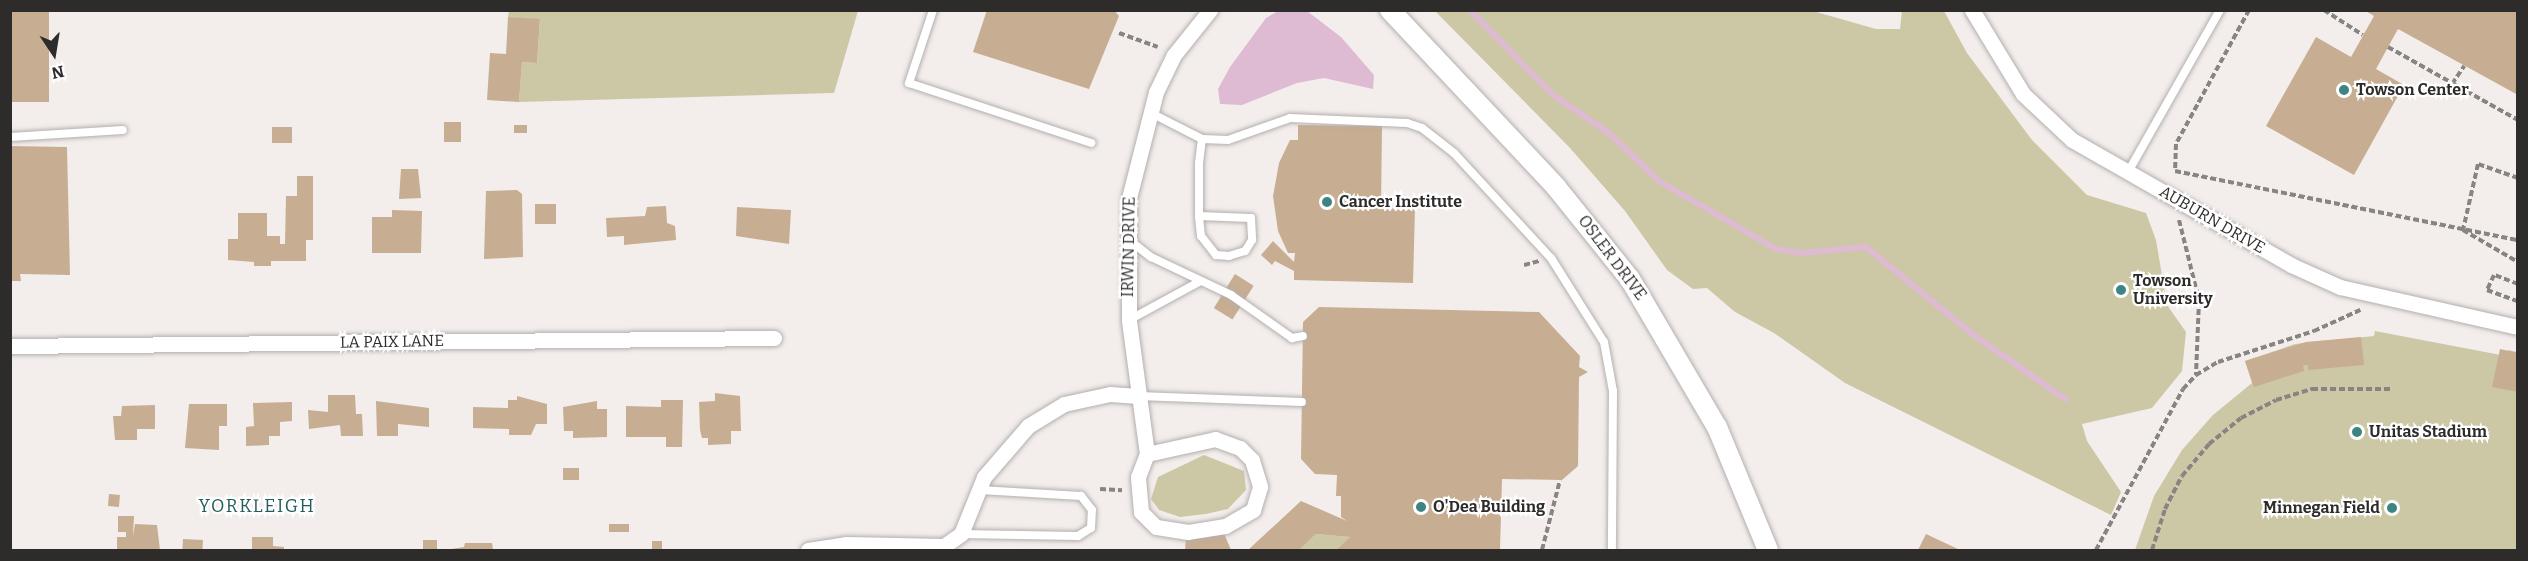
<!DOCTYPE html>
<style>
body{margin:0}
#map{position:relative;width:2528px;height:561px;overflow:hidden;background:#f3eeec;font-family:Bitter,serif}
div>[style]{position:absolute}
.green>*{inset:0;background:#ccc7a5}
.water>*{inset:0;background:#debbd2}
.stream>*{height:6px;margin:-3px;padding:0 3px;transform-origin:3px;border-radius:3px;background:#debbd2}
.building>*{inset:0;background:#c7ad91;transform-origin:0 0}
.path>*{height:4px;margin-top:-2px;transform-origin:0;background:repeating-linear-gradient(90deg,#878482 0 6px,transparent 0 9px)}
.roads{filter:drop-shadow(0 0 2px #b4afae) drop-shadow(0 0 2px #b4afae)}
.service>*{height:8px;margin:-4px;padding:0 4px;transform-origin:4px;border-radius:4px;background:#fff}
.minor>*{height:15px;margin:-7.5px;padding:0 7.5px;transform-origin:7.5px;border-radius:7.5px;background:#fff}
.tertiary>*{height:20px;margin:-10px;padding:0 10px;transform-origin:10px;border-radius:10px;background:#fff}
.dots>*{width:16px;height:16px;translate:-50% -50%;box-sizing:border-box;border:3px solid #fff;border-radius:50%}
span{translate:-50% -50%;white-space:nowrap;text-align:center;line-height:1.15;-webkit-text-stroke:4.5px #fff;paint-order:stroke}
.poi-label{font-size:16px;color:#2e2c2b;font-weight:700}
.left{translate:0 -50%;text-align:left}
.right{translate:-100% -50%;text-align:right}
.street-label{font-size:16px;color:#2e2c2b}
.neighbourhood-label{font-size:18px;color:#245e5c;letter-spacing:1.5px}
.frame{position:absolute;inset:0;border:12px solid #2e2c2b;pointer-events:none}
.north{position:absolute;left:24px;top:24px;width:60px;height:60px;-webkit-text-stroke:4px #fff;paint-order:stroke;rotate:168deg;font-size:16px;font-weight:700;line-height:24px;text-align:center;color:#2e2c2b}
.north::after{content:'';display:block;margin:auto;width:21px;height:27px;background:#2e2c2b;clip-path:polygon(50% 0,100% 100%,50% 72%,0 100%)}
</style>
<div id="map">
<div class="green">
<div style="clip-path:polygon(509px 10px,858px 11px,834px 93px,519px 102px,522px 62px,537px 63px,540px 20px,508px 17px)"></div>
<div style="clip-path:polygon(1813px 11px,1876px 29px,1900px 29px,1902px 11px,1944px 11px,1967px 53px,2032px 140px,2087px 195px,2146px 213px,2156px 240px,2167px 305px,2186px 332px,2182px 371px,2152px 408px,2082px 424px,2087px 441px,2121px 492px,2111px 515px,1845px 383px,1774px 333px,1735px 312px,1707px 288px,1693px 289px,1667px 270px,1625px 211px,1570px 148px,1435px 11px)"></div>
<div style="clip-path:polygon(2375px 331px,2506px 356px,2508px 350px,2517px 352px,2517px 550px,2135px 550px,2154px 496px,2182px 450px,2213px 415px,2252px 383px,2245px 361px,2295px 344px,2374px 336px)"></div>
<div style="clip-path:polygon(1204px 455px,1244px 471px,1246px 490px,1228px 509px,1206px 514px,1180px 517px,1159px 510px,1151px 499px,1158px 477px)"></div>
<div style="clip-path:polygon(1316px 534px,1350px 537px,1336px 550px,1299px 550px)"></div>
</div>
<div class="water">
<div style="clip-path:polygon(1278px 11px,1307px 11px,1341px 37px,1374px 75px,1373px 89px,1324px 78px,1297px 83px,1242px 105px,1220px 104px,1218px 89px,1230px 67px,1266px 18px)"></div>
</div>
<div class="stream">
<div style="left:1470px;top:10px;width:117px;rotate:45.7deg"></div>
<div style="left:1552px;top:94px;width:70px;rotate:34.6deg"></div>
<div style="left:1610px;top:134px;width:68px;rotate:43.8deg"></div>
<div style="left:1659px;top:181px;width:135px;rotate:30.2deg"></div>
<div style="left:1776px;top:249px;width:25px;rotate:9deg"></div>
<div style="left:1801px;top:253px;width:65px;rotate:-5.3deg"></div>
<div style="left:1866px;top:247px;width:136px;rotate:39.3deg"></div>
<div style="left:1971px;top:333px;width:115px;rotate:35.1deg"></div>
</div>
<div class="building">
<div style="left:10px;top:10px;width:39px;height:92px"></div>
<div style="clip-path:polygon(987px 10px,1114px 10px,1119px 16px,1089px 89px,973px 52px)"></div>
<div style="clip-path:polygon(2364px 10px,2518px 10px,2518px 95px,2398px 29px,2376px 69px,2404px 85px,2354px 175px,2266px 126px,2316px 37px,2351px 57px,2374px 16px)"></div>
<div style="clip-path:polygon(508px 17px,540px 19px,537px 63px,522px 62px,519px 102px,487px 100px,490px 53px,506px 54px)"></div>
<div style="left:444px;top:122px;width:17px;height:20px"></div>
<div style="left:527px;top:125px;width:8px;height:13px;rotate:90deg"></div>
<div style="clip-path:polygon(1298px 125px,1382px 126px,1381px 208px,1415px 209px,1413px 283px,1294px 280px,1294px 271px,1275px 261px,1272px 265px,1261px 255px,1273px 241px,1294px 262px,1295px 253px,1288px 253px,1278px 231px,1273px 196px,1279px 163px,1290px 140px,1298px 140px)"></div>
<div style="left:272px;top:127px;width:20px;height:16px"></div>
<div style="clip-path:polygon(10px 146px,67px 147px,70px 275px,20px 274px,21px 281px,10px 281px)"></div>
<div style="clip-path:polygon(401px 169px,418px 169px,421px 198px,399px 199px)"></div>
<div style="clip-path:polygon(297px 176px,313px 176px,313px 240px,306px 240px,306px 261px,271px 261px,271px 266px,254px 266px,254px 262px,228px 260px,228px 239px,238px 239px,238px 213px,267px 213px,267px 236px,280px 236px,280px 244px,285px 244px,286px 196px,297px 196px)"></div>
<div style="clip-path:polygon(517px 190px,522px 194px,523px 257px,484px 259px,486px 191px)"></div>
<div style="left:535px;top:204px;width:21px;height:20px"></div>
<div style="clip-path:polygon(666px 206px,667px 223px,675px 226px,676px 240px,624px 245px,624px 236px,607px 237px,606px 218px,645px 216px,647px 207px)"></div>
<div style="clip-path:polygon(737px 207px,791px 210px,789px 244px,736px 236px)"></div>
<div style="clip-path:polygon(392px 210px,422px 211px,421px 253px,372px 253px,372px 217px,392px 217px)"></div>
<div style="left:1235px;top:274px;width:22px;height:40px;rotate:32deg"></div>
<div style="clip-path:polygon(1319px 307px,1539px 312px,1580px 356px,1579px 367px,1588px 372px,1579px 377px,1578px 466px,1562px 480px,1502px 479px,1500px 550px,1336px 550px,1350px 537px,1316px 534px,1299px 550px,1248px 550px,1301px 501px,1347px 521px,1341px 517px,1341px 496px,1336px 496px,1337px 475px,1315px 474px,1301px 459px,1303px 322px)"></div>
<div style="clip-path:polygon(2361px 337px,2364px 365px,2308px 370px,2308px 365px,2303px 365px,2304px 371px,2254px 387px,2245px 361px,2306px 342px)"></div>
<div style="clip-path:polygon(2500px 349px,2518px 353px,2518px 392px,2492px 387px)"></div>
<div style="clip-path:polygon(715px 393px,740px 396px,741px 431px,731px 431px,731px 444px,708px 445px,708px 438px,702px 438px,700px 430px,699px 402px,715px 401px)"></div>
<div style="clip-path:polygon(328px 395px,355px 395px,356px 414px,362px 414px,363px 436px,341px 436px,340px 425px,309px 429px,308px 410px,328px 412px)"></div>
<div style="clip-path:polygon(517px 396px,547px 404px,547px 424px,536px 424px,531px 435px,509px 435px,509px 429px,473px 428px,473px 407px,508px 408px,508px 400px,517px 400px)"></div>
<div style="clip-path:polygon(661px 400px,683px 400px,682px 447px,666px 447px,666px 437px,626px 437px,626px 406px,661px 407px)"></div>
<div style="clip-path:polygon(376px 401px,429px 408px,429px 427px,398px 424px,398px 436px,377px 436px)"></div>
<div style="clip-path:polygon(597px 401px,597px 409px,607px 409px,607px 437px,573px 438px,573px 431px,564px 431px,563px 407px)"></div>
<div style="clip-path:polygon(292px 402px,292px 421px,280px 422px,280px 436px,269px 436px,269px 445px,246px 446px,246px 427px,254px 426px,253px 403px)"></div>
<div style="clip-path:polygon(189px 404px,227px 404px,227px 426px,219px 426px,219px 450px,185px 448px)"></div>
<div style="clip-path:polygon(155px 405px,155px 429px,137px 429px,137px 440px,115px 440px,113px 416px,121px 416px,122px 406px)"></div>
<div style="left:563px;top:468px;width:16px;height:12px"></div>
<div style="left:109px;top:494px;width:11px;height:12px;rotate:5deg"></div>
<div style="clip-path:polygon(118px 516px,134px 516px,133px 536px,135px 524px,157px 525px,160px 550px,117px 550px,117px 537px,126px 537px,126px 532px,118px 532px)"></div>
<div style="left:609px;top:524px;width:20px;height:8px"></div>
<div style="clip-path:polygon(1223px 531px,1231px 550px,1185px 550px,1186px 537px)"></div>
<div style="clip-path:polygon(1926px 534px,1960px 550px,1918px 550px)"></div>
<div style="clip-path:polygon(252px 537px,273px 537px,273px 546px,284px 547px,284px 550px,252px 550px)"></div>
<div style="left:183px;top:539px;width:20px;height:11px;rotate:3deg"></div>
<div style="left:423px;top:540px;width:14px;height:10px"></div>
<div style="left:652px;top:541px;width:10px;height:9px"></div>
<div style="clip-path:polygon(465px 543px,492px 543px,493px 550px,445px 550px,464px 547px)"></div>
</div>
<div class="path">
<div style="left:2249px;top:10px;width:153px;rotate:118.6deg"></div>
<div style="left:2176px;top:144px;width:27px;rotate:92deg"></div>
<div style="left:2175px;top:171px;width:350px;rotate:11.4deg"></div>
<div style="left:2324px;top:10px;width:46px;rotate:32.7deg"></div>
<div style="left:1119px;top:33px;width:41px;rotate:19.7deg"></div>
<div style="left:2388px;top:47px;width:149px;rotate:29.3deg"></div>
<div style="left:2452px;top:84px;width:22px;rotate:-56deg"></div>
<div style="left:2518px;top:178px;width:42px;rotate:-160.7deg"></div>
<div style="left:2478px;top:164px;width:68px;rotate:102.8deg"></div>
<div style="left:2463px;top:230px;width:64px;rotate:30.2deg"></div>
<div style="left:2179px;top:220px;width:82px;rotate:76deg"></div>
<div style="left:2199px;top:300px;width:75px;rotate:92.3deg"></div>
<div style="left:1524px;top:265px;width:16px;rotate:-15deg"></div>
<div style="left:2518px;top:284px;width:26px;rotate:-159deg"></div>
<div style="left:2494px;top:275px;width:17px;rotate:115deg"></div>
<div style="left:2487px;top:290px;width:33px;rotate:20deg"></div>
<div style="left:1100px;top:489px;width:22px;rotate:3deg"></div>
<div style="left:1542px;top:550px;width:72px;rotate:-75.6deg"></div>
<div style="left:2096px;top:550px;width:183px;rotate:-61.6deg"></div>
<div style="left:2183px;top:389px;width:19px;rotate:-47deg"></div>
<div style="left:2196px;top:375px;width:26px;rotate:-31deg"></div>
<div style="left:2218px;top:362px;width:101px;rotate:-17.9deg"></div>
<div style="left:2314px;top:331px;width:51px;rotate:-24.5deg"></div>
<div style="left:2152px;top:550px;width:43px;rotate:-72.4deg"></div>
<div style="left:2165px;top:509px;width:37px;rotate:-63deg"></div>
<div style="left:2182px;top:476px;width:42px;rotate:-49.8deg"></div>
<div style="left:2209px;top:444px;width:41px;rotate:-39.1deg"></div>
<div style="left:2241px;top:418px;width:39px;rotate:-27deg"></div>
<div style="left:2276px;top:400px;width:38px;rotate:-17deg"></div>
<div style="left:2312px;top:389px;width:78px"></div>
</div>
<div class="roads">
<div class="service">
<div style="left:933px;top:10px;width:77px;rotate:108.2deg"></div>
<div style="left:909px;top:83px;width:192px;rotate:18.2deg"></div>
<div style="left:1151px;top:113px;width:57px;rotate:27deg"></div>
<div style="left:1202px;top:139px;width:26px;rotate:2deg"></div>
<div style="left:1228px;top:140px;width:66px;rotate:-19.5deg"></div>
<div style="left:1290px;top:118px;width:117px;rotate:2.4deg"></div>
<div style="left:1407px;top:123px;width:16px;rotate:18deg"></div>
<div style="left:1422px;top:128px;width:41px;rotate:38deg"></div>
<div style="left:1454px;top:153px;width:143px;rotate:47.3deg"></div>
<div style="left:1551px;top:258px;width:99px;rotate:57.8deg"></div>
<div style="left:1604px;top:342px;width:50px;rotate:79.6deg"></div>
<div style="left:1613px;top:391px;width:159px;rotate:90.4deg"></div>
<div style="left:10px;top:137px;width:113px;rotate:-3.5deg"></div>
<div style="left:2128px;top:172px;width:186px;rotate:-60.4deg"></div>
<div style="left:1199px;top:216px;width:52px;rotate:2.2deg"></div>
<div style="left:1251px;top:218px;width:22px;rotate:87deg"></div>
<div style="left:1252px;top:240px;width:13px;rotate:122deg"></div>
<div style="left:1245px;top:251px;width:17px;rotate:163deg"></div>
<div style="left:1229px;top:256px;width:13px;rotate:-176deg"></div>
<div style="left:1216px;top:255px;width:24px;rotate:-128deg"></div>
<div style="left:1201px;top:236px;width:20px;rotate:-96deg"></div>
<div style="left:1199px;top:216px;width:53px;rotate:-90deg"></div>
<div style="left:1199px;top:163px;width:24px;rotate:-83deg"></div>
<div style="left:1129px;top:240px;width:28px;rotate:38deg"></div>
<div style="left:1151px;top:257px;width:89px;rotate:25.4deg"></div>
<div style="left:1231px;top:295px;width:75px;rotate:35.2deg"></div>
<div style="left:1292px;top:338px;width:11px;rotate:-10deg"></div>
<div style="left:1129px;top:320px;width:80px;rotate:-28.5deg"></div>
<div style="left:1138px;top:396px;width:164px;rotate:2.1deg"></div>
<div style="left:961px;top:534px;width:117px;rotate:1deg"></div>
<div style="left:1078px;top:536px;width:15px;rotate:-32deg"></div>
<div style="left:1091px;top:528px;width:18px;rotate:-87deg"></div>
<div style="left:1092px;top:510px;width:18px;rotate:-128deg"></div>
<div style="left:1081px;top:496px;width:101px;rotate:-176.6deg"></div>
</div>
<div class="minor">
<div style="left:1972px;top:10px;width:98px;rotate:58.7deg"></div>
<div style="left:2023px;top:94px;width:67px;rotate:43.2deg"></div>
<div style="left:2072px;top:140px;width:252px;rotate:29.7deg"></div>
<div style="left:2291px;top:265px;width:54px;rotate:24.2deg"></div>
<div style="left:2340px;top:287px;width:182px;rotate:12.7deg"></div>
<div style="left:10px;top:346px;width:764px;rotate:-0.6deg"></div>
<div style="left:1215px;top:439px;width:27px;rotate:20deg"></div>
<div style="left:1240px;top:448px;width:17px;rotate:45deg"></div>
<div style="left:1252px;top:460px;width:28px;rotate:73deg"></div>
<div style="left:1260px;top:487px;width:24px;rotate:107deg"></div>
<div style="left:1253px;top:510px;width:32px;rotate:150deg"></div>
<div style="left:1225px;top:526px;width:37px;rotate:171deg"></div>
<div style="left:1188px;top:532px;width:32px;rotate:-171deg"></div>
<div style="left:1156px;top:527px;width:21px;rotate:-135deg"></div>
<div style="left:1141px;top:512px;width:35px;rotate:-95deg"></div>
<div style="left:1138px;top:477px;width:25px;rotate:-69deg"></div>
<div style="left:1147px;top:454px;width:70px;rotate:-12.4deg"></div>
<div style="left:1147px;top:454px;width:135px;rotate:-97.7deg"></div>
<div style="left:1129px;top:320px;width:122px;rotate:-90deg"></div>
<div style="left:1129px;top:198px;width:109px;rotate:-75.7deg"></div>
<div style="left:1156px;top:92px;width:41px;rotate:-64.1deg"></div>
<div style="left:1174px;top:55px;width:58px;rotate:-51.3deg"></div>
<div style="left:808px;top:550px;width:38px;rotate:-9deg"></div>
<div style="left:846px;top:544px;width:98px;rotate:1.2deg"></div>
<div style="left:944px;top:546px;width:21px;rotate:-35deg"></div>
<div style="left:961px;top:534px;width:61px;rotate:-68deg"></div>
<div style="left:984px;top:477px;width:67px;rotate:-49.2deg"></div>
<div style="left:1028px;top:426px;width:42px;rotate:-31.4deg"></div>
<div style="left:1064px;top:404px;width:47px;rotate:-12.3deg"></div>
<div style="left:1110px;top:394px;width:28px;rotate:4deg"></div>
</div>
<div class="tertiary">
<div style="left:1390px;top:10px;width:243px;rotate:46.8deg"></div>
<div style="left:1556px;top:187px;width:118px;rotate:51.2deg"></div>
<div style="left:1630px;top:279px;width:172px;rotate:59.6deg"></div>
<div style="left:1717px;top:427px;width:133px;rotate:67.5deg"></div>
</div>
</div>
<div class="dots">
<div style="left:2344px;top:90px;background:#3d8582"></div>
<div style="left:1327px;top:202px;background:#3d8582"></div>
<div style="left:2121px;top:290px;background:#3d8582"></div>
<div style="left:2357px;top:432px;background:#3d8582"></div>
<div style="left:1421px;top:507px;background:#3d8582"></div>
<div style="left:2392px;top:508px;background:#3d8582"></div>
</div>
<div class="poi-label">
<span class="left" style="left:2356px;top:90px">Towson Center</span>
<span class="left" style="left:1339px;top:202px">Cancer Institute</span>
<span class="left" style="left:2133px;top:290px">Towson<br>University</span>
<span class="left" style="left:2369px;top:432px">Unitas Stadium</span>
<span class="left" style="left:1433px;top:507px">O'Dea Building</span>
<span class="right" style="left:2380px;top:508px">Minnegan Field</span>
</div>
<div class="street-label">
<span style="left:2212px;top:220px;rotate:30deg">AUBURN DRIVE</span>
<span style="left:1129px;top:247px;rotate:-89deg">IRWIN DRIVE</span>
<span style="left:1612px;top:258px;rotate:53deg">OSLER DRIVE</span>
<span style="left:392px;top:342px;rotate:-1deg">LA PAIX LANE</span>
</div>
<div class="neighbourhood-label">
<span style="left:257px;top:506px">YORKLEIGH</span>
</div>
<div class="frame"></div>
<div class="north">N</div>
</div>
